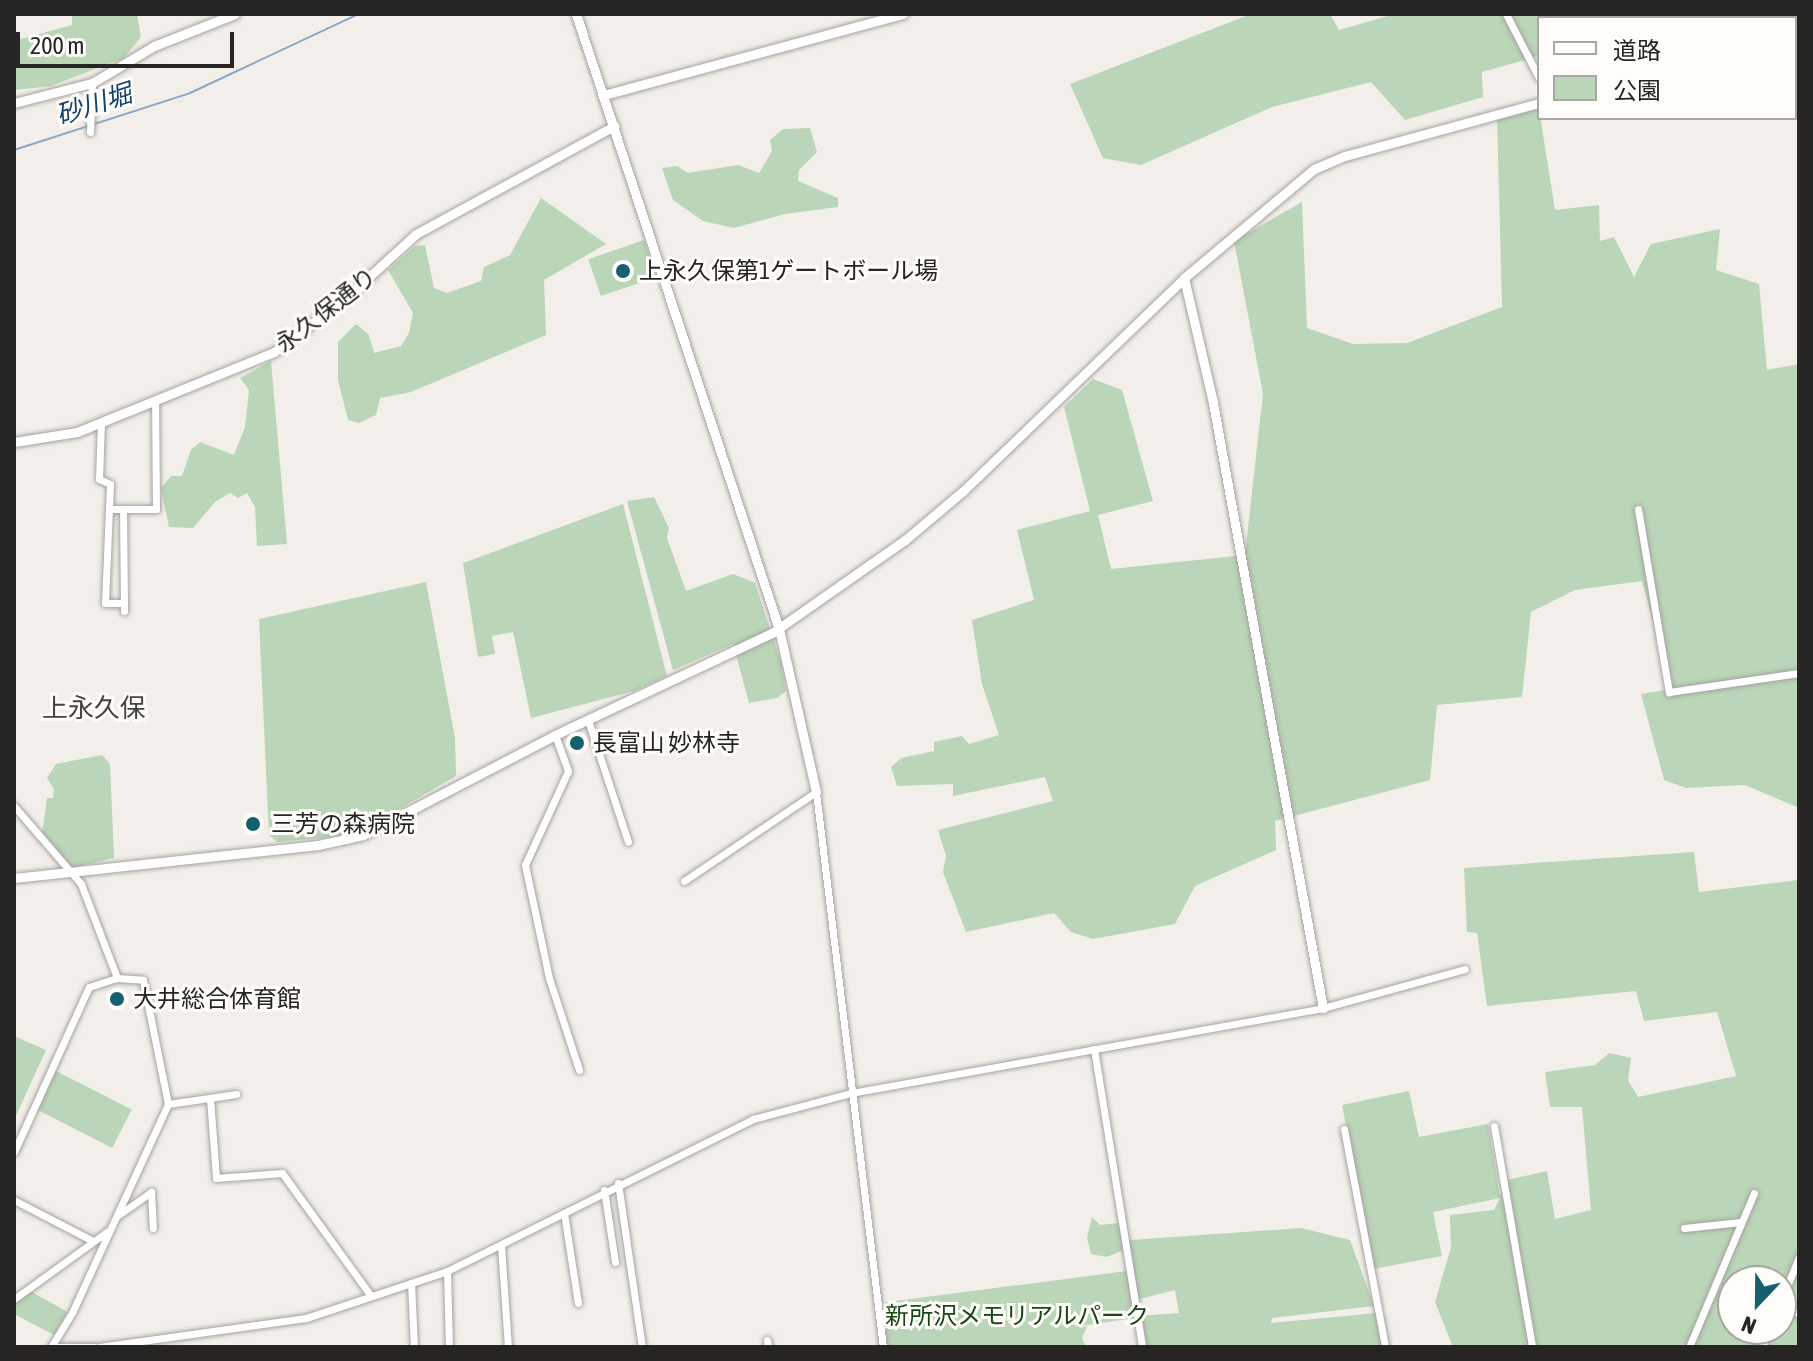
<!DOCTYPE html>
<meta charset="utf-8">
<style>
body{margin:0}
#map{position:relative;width:1813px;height:1361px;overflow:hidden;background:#f2efeb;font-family:"Asap Condensed","Noto Sans JP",sans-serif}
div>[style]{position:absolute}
.green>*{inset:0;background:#bad5b7;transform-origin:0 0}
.stream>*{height:2px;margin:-1px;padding:0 1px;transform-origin:1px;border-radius:1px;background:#89a7c9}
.roads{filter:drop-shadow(0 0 2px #a5a39f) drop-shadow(0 0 2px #a5a39f)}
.minor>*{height:7px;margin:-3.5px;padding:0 3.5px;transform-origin:3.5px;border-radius:3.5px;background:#fff}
.tertiary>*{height:9px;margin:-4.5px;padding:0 4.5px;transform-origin:4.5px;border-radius:4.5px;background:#fff}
.dots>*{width:22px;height:22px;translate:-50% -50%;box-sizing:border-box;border:4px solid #fffdf9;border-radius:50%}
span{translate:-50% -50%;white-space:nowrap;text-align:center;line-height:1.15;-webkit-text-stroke:6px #fffdf9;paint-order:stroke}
.poi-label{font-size:24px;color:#262523}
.left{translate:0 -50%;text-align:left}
.street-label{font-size:24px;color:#262523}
.park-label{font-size:24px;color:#194617}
.water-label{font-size:26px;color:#13406c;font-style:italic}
.neighbourhood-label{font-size:26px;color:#45433f}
.frame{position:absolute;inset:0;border:16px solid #262523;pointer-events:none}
.legend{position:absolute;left:1537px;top:16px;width:260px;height:104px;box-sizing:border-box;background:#fffdf9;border:2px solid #a8a7a3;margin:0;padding:10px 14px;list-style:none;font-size:24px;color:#262523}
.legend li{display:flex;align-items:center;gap:16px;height:40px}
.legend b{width:40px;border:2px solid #a8a7a3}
.north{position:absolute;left:1717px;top:1265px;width:80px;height:80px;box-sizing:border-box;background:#fffdf9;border:2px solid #a8a7a3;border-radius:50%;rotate:202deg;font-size:22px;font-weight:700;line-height:32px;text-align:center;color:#262523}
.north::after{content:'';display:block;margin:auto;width:28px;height:36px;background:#14606d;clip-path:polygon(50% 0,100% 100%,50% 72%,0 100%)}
.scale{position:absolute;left:16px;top:32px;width:218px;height:36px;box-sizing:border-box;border:4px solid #262523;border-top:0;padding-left:10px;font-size:24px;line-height:28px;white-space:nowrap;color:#262523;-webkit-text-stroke:6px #fffdf9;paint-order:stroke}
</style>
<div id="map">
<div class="green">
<div style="clip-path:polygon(72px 14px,137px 14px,141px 37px,124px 58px,51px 86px,14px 90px,14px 41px,72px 25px)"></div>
<div style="clip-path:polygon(1251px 14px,1330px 14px,1339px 30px,1395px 14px,1799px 14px,1799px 33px,1795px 33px,1795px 18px,1539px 18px,1539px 56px,1482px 72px,1483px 97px,1405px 120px,1371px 82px,1272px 107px,1141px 165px,1103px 158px,1070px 84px)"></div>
<div style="clip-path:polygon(1539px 109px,1555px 210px,1599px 205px,1600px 241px,1614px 237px,1634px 277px,1651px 244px,1720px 229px,1716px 270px,1759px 284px,1767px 370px,1799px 364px,1799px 808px,1745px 785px,1686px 788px,1664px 780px,1641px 694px,1671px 689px,1642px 581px,1575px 590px,1531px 612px,1522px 697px,1437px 705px,1430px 780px,1275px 821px,1276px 850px,1195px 886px,1175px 924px,1093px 939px,1071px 932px,1054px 913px,966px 932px,943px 872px,946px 856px,938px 830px,1053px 801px,1045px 777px,953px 796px,953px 784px,897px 786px,891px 767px,901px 758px,934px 751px,934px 742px,962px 736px,969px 744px,999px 735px,982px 684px,972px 620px,1034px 600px,1017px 530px,1090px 511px,1064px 407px,1093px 379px,1122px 390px,1153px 501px,1098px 515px,1111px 569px,1245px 555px,1263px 394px,1234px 241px,1302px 202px,1307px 328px,1353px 344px,1407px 343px,1502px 307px,1497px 116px)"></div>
<div style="clip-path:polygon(810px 128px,817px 152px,799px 170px,798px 181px,838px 198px,838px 207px,785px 214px,734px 228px,703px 221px,673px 200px,662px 168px,677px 166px,688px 173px,738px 165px,759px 173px,772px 151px,770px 140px,783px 129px)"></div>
<div style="clip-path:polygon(541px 198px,606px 244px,544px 280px,546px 335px,411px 392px,380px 398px,376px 415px,359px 423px,348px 420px,338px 380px,338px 342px,356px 324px,369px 335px,374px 353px,401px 346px,409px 333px,413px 313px,388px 270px,415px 246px,425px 245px,434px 288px,447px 293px,481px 281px,484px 267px,510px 255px)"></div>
<div style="left:644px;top:240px;width:39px;height:59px;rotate:71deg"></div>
<div style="clip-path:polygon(271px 361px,287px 544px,257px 546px,255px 507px,247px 493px,238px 498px,230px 493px,215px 502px,193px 528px,169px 527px,161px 488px,171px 476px,182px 476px,191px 450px,200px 442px,234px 455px,245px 427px,249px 390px,240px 378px)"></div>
<div style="clip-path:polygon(654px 497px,669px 528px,667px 538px,686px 591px,733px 574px,755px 583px,782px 666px,786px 691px,777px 698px,749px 703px,733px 644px,673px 670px,627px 501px)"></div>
<div style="clip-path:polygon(623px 504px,667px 676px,634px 691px,531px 718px,513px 632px,492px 636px,495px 654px,478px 657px,463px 563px)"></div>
<div style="clip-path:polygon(426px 582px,455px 738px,456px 776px,354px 835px,277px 842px,269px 835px,259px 619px)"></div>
<div style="clip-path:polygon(102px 755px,110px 764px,114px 858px,72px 868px,42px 834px,47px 798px,53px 798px,54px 789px,47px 778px,56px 764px)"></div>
<div style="clip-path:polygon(evenodd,1694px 852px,1699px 892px,1799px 880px,1799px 1347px,1453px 1347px,1435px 1302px,1451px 1247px,1450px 1215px,1494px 1210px,1500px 1198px,1433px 1212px,1442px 1256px,1373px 1269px,1342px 1105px,1409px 1091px,1419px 1137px,1488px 1124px,1500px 1196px,1507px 1180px,1547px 1171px,1555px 1219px,1591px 1210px,1582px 1107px,1550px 1107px,1545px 1072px,1595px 1065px,1609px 1053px,1631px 1058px,1628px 1080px,1638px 1097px,1736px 1076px,1717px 1012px,1644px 1021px,1636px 991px,1487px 1006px,1477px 933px,1467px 932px,1464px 868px,1694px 852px,1733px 1281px,1781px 1281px,1781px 1329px,1733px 1329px,1733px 1281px)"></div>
<div style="clip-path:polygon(14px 1036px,46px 1050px,14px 1120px)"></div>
<div style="left:56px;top:1071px;width:85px;height:43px;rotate:27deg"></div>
<div style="clip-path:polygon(1092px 1217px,1100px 1225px,1118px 1223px,1122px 1235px,1130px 1240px,1301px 1228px,1350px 1240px,1374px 1306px,1272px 1318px,1271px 1323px,1377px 1313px,1383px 1347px,1141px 1347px,1140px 1316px,1179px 1313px,1175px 1290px,1136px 1300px,1129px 1256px,1121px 1251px,1107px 1257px,1091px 1254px,1087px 1238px)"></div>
<div style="clip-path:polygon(1127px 1271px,1135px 1318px,1081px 1326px,1087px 1327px,1082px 1338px,1086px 1347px,886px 1347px,880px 1303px)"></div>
<div style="clip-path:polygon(30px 1291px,68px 1312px,54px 1335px,14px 1314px,14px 1303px)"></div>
</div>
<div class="stream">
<div style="left:14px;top:150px;width:185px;rotate:-17.9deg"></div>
<div style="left:190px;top:93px;width:187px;rotate:-25.1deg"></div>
</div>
<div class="roads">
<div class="minor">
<div style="left:1506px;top:14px;width:72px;rotate:62.7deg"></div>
<div style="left:1795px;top:50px;width:4px"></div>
<div style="left:90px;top:132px;width:49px;rotate:-87.7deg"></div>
<div style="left:101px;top:422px;width:57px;rotate:92deg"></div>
<div style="left:99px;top:479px;width:12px;rotate:24deg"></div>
<div style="left:110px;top:484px;width:119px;rotate:92.4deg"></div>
<div style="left:105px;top:603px;width:19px"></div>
<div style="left:109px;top:509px;width:47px"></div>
<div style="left:156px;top:509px;width:109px;rotate:-90.5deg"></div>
<div style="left:123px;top:509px;width:102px;rotate:89.4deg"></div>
<div style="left:1638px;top:509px;width:186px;rotate:80.4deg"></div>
<div style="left:1669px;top:692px;width:131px;rotate:-8.3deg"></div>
<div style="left:588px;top:720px;width:128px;rotate:71.8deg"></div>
<div style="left:555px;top:735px;width:38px;rotate:70deg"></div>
<div style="left:568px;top:771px;width:103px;rotate:114.6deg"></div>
<div style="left:525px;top:865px;width:116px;rotate:78deg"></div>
<div style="left:549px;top:978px;width:97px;rotate:71.9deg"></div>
<div style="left:14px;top:806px;width:103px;rotate:49.3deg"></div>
<div style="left:81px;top:884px;width:101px;rotate:69deg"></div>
<div style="left:117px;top:978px;width:26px;rotate:4deg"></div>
<div style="left:143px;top:980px;width:126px;rotate:78.6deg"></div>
<div style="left:168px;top:1104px;width:228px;rotate:114.7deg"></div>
<div style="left:73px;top:1311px;width:42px;rotate:121.4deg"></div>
<div style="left:684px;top:881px;width:159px;rotate:-34deg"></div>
<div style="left:816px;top:792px;width:559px;rotate:83.12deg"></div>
<div style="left:1094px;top:1049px;width:302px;rotate:80.8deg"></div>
<div style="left:210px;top:1098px;width:80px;rotate:85.7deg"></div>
<div style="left:216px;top:1178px;width:66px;rotate:-4.3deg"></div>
<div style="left:282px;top:1173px;width:148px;rotate:54.1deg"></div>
<div style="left:168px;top:1104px;width:69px;rotate:-8.4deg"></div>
<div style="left:1494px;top:1126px;width:224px;rotate:80.2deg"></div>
<div style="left:1344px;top:1129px;width:222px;rotate:79.3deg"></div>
<div style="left:14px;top:1152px;width:181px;rotate:-65.6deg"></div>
<div style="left:89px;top:987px;width:29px;rotate:-18deg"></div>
<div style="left:618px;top:1183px;width:166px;rotate:81.7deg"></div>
<div style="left:604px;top:1190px;width:73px;rotate:81.3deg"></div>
<div style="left:14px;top:1200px;width:87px;rotate:27.5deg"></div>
<div style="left:564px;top:1213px;width:91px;rotate:81.2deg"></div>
<div style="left:117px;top:1216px;width:42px;rotate:-35.2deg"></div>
<div style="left:151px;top:1192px;width:36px;rotate:87deg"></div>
<div style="left:1684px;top:1228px;width:57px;rotate:-6deg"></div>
<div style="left:501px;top:1245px;width:102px;rotate:86.1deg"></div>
<div style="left:447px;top:1271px;width:76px;rotate:88.5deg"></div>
<div style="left:411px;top:1283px;width:64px;rotate:87.3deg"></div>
<div style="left:14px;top:1299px;width:116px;rotate:-35.9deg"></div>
<div style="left:1781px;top:1301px;width:48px;rotate:-67.8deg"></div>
<div style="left:1781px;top:1308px;width:19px;rotate:16deg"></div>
<div style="left:767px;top:1340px;width:7px;rotate:82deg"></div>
<div style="left:51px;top:1347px;width:43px"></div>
<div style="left:99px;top:1347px;width:209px;rotate:-8deg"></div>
<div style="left:306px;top:1318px;width:149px;rotate:-18.4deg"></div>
<div style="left:447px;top:1271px;width:342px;rotate:-26.4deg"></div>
<div style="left:753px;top:1119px;width:101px;rotate:-14.9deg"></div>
<div style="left:851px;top:1093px;width:480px;rotate:-10.2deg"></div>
<div style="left:1323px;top:1008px;width:147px;rotate:-15.4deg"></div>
<div style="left:1689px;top:1347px;width:167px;rotate:-67.1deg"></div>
<div style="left:1762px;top:1347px;width:19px;rotate:-69deg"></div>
</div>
<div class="tertiary">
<div style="left:576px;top:14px;width:648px;rotate:71.73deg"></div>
<div style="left:779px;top:629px;width:167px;rotate:77.2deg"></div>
<div style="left:604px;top:95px;width:310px;rotate:-15.2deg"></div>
<div style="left:14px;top:103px;width:81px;rotate:-14.4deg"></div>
<div style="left:92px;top:83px;width:72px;rotate:-30.8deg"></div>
<div style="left:154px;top:46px;width:87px;rotate:-21.6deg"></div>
<div style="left:1184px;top:278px;width:128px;rotate:76.9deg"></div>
<div style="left:1213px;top:403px;width:615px;rotate:79.7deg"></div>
<div style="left:14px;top:442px;width:64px;rotate:-9deg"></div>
<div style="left:77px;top:432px;width:213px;rotate:-22.1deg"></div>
<div style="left:274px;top:352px;width:93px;rotate:-37.1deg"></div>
<div style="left:348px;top:296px;width:92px;rotate:-42.4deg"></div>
<div style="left:416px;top:234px;width:226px;rotate:-28.6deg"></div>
<div style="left:14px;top:878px;width:306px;rotate:-6.2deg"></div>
<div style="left:318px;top:845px;width:46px;rotate:-12.5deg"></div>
<div style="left:363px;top:835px;width:216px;rotate:-27.5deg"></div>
<div style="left:555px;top:735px;width:240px;rotate:-25.2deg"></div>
<div style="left:772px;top:633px;width:162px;rotate:-35deg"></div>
<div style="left:905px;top:540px;width:76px;rotate:-40.2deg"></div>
<div style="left:963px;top:491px;width:307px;rotate:-43.9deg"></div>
<div style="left:1184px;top:278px;width:170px;rotate:-40deg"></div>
<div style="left:1314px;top:169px;width:34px;rotate:-23deg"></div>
<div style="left:1345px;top:156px;width:201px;rotate:-15.3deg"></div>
</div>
</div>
<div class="dots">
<div style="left:623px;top:271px;background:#14606d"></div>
<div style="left:577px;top:743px;background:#14606d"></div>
<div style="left:253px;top:824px;background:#14606d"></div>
<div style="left:117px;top:999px;background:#14606d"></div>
</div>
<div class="poi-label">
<span class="left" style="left:639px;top:271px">上永久保第1ゲートボール場</span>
<span class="left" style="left:593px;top:743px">長富山 妙林寺</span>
<span class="left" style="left:271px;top:824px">三芳の森病院</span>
<span class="left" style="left:133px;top:999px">大井総合体育館</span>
</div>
<div class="street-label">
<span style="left:326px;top:310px;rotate:-38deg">永久保通り</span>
</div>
<div class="park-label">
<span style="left:1017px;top:1316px">新所沢メモリアルパーク</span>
</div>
<div class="water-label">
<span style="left:94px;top:105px;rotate:-18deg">砂川堀</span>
</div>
<div class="neighbourhood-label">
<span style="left:94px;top:709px">上永久保</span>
</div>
<div class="frame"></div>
<ul class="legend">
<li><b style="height:10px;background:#fff"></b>道路</li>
<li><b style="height:22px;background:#bad5b7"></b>公園</li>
</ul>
<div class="north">N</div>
<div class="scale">200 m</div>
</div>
